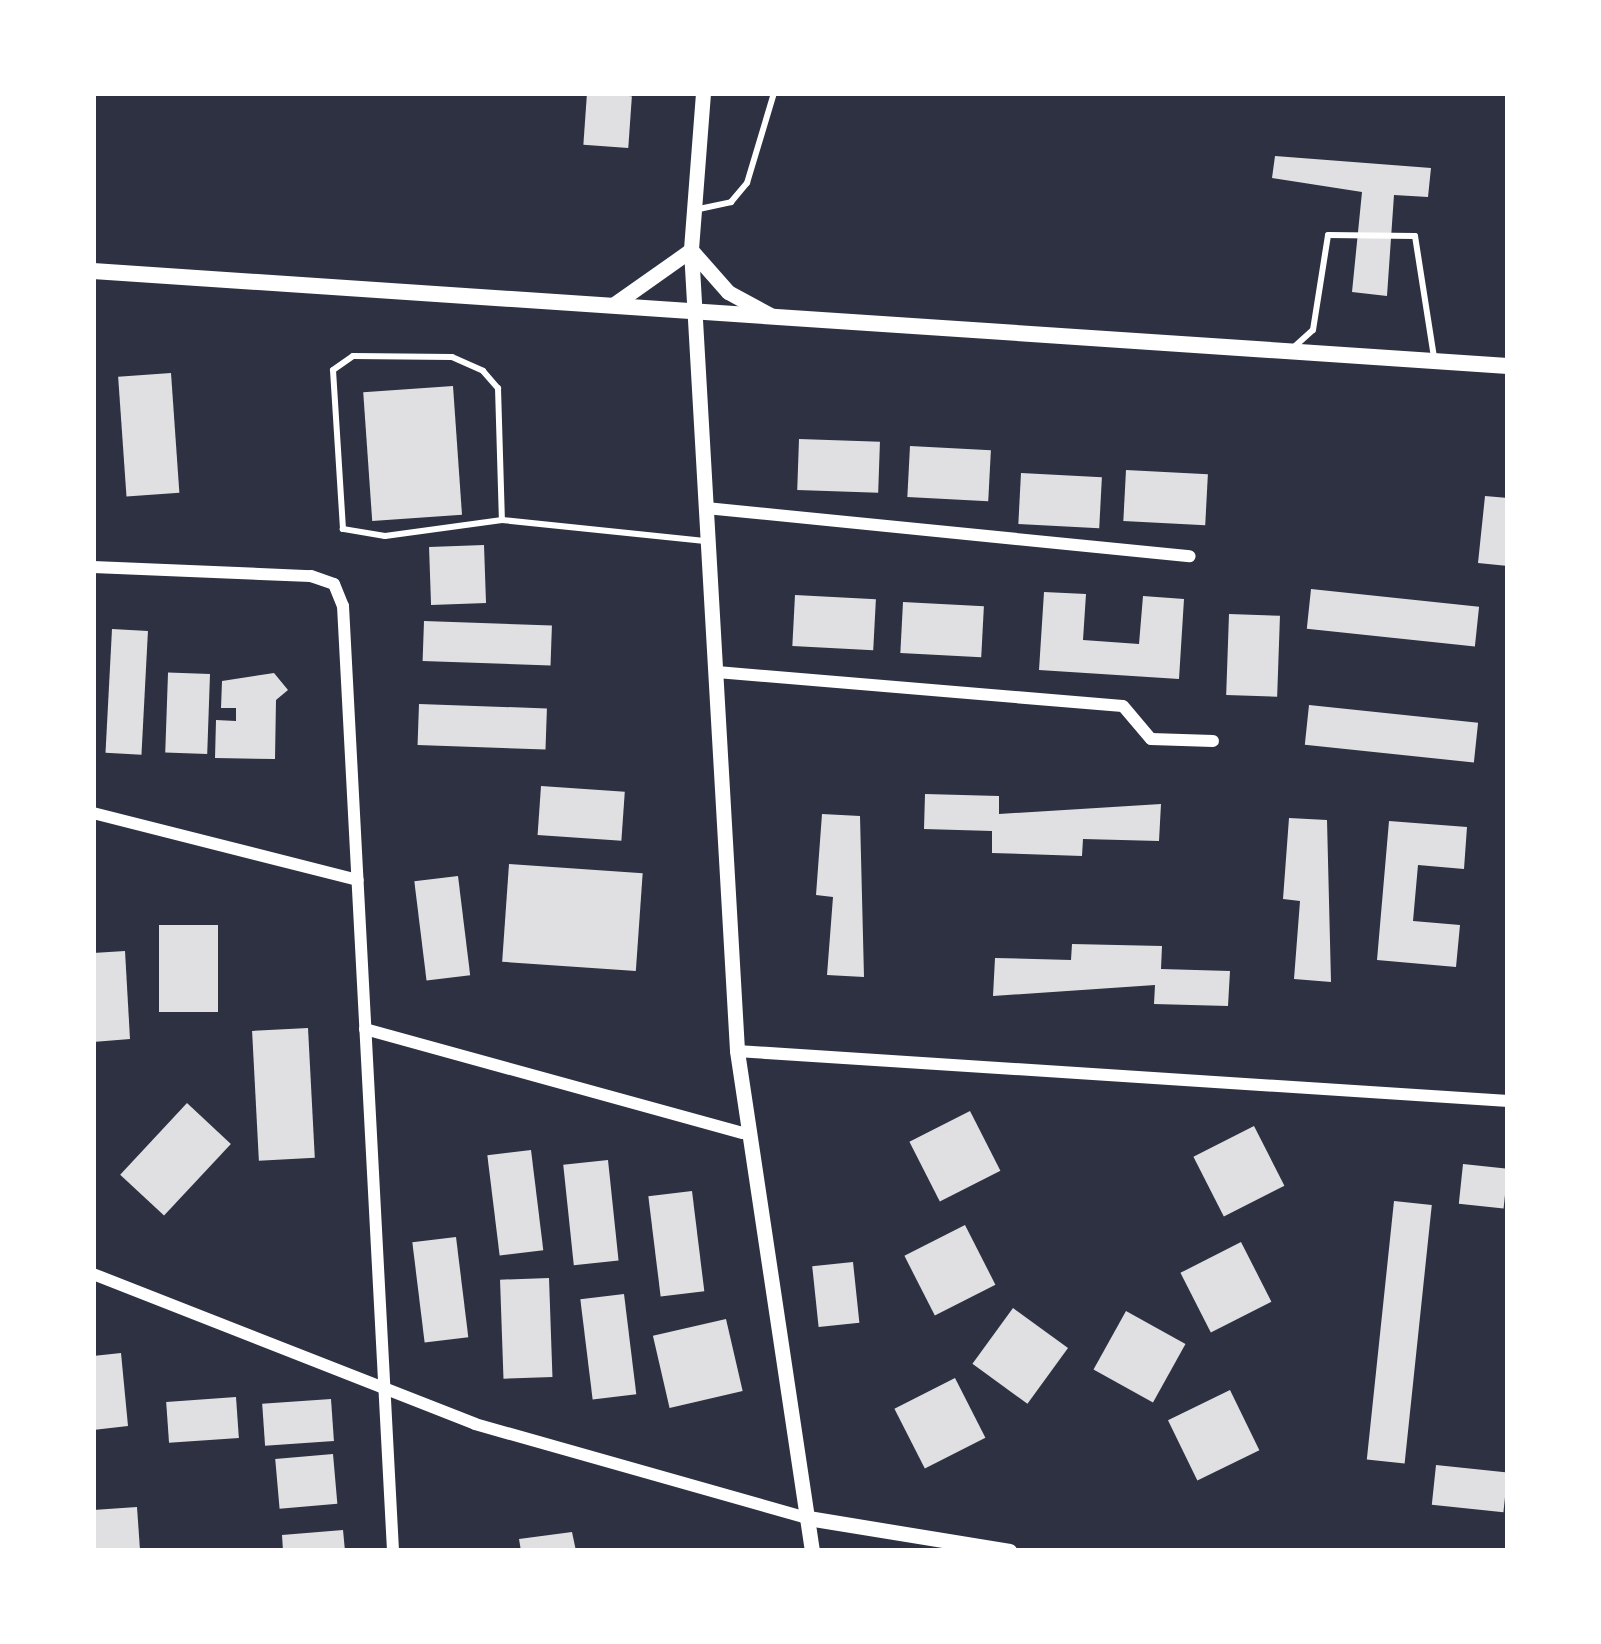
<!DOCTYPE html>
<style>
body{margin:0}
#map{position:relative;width:1601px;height:1644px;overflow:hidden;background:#2d3142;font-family:Ubuntu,sans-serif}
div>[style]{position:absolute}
.building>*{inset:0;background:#e0e0e3;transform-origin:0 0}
.service>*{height:6px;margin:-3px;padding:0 3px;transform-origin:3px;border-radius:3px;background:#fff}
.minor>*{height:12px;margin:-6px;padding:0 6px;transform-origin:6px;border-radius:6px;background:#fff}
.tertiary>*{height:15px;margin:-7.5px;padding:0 7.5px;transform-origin:7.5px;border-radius:7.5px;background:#fff}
.secondary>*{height:16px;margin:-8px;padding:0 8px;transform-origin:8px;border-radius:8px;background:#fff}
span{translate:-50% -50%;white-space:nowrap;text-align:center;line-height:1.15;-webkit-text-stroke:9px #fff;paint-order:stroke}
.frame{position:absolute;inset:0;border:96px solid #fff;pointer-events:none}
</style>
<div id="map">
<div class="building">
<div style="left:587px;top:93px;width:45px;height:52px;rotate:4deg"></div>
<div style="clip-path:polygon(1275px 156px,1431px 168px,1428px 197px,1394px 195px,1387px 296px,1352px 292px,1362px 192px,1272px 178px)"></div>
<div style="left:171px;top:373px;width:120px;height:53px;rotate:86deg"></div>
<div style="left:453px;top:386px;width:129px;height:90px;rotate:86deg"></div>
<div style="left:799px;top:439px;width:81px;height:51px;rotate:2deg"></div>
<div style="left:910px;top:446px;width:81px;height:51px;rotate:3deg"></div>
<div style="left:1126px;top:470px;width:82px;height:51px;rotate:3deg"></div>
<div style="left:1021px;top:473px;width:81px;height:51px;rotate:3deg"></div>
<div style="clip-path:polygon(1485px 496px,1508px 498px,1508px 566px,1478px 563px)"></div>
<div style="left:484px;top:545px;width:58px;height:55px;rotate:88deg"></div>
<div style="left:1311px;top:589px;width:169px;height:40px;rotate:6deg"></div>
<div style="clip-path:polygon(1044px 592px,1086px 594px,1083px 640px,1139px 644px,1143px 596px,1184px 599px,1179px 679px,1039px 670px)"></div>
<div style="left:795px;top:595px;width:81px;height:51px;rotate:3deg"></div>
<div style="left:903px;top:602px;width:81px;height:51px;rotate:3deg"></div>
<div style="left:1229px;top:614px;width:51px;height:81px;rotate:2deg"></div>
<div style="left:424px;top:621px;width:128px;height:40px;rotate:2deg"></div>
<div style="left:112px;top:629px;width:36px;height:124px;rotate:3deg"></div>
<div style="clip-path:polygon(274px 673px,288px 690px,276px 700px,275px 759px,215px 758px,216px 720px,236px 721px,236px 708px,221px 708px,222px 681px)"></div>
<div style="left:210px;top:674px;width:80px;height:42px;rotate:92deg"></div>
<div style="left:419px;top:704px;width:128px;height:41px;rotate:2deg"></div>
<div style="left:1309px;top:705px;width:170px;height:40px;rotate:6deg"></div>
<div style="left:541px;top:786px;width:84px;height:49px;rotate:4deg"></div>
<div style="clip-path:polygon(925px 794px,999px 796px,999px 814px,1161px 804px,1159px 841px,1083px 839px,1082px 856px,992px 853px,992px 831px,924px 829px)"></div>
<div style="clip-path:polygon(822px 814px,860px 816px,864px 977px,827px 975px,833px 897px,816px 895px)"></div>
<div style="clip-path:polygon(1289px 818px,1327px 820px,1331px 982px,1294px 979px,1300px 901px,1283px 899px)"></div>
<div style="clip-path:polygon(1389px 821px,1467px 827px,1464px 869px,1418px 865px,1413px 921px,1460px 925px,1456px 967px,1377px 960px)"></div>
<div style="left:509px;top:864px;width:134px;height:98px;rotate:4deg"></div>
<div style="left:458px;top:876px;width:100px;height:44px;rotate:83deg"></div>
<div style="left:159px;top:925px;width:59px;height:87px"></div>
<div style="clip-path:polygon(1072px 944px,1162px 946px,1161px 969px,1230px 971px,1228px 1006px,1154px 1004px,1155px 985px,993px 996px,995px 958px,1071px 960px)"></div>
<div style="clip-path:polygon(125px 951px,130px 1039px,93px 1042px,93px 953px)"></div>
<div style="left:308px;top:1028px;width:130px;height:56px;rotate:87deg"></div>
<div style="left:187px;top:1103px;width:60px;height:98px;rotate:43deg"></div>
<div style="left:970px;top:1111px;width:67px;height:68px;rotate:63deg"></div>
<div style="left:1254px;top:1126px;width:67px;height:68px;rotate:63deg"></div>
<div style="left:531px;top:1150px;width:101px;height:44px;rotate:83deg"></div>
<div style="left:608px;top:1160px;width:101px;height:45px;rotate:84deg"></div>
<div style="left:1463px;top:1164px;width:45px;height:40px;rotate:6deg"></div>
<div style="left:692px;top:1191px;width:101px;height:44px;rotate:83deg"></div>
<div style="left:1394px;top:1201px;width:38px;height:260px;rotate:6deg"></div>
<div style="left:965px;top:1225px;width:67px;height:68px;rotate:63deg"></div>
<div style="left:456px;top:1237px;width:101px;height:44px;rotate:83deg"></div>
<div style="left:1241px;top:1242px;width:67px;height:68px;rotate:63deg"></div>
<div style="left:853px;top:1262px;width:61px;height:41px;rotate:84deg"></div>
<div style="left:549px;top:1278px;width:99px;height:49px;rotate:88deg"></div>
<div style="left:624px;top:1294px;width:101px;height:44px;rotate:83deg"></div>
<div style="left:1013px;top:1308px;width:68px;height:69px;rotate:36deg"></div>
<div style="left:1126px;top:1311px;width:68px;height:67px;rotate:29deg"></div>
<div style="left:726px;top:1319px;width:74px;height:75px;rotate:77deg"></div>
<div style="clip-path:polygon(121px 1353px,128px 1426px,93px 1430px,93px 1356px)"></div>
<div style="left:955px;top:1378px;width:67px;height:68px;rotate:63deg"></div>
<div style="left:1230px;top:1390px;width:67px;height:69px;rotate:64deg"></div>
<div style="left:236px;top:1397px;width:41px;height:70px;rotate:86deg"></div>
<div style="left:331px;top:1399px;width:42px;height:69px;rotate:86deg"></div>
<div style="left:333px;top:1454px;width:50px;height:58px;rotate:85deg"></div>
<div style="left:1436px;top:1465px;width:72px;height:40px;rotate:6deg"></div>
<div style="left:137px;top:1507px;width:42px;height:44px;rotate:86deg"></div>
<div style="clip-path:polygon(343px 1530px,345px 1551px,283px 1551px,282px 1535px)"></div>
<div style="clip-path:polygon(572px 1532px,576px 1551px,521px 1551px,519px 1539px)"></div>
</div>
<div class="service">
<div style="left:699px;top:209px;width:33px;rotate:-12deg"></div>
<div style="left:731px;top:202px;width:25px;rotate:-50deg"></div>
<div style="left:747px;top:183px;width:94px;rotate:-73.3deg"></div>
<div style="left:1294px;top:347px;width:25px;rotate:-42deg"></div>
<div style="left:1313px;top:330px;width:96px;rotate:-81deg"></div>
<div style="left:1328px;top:235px;width:87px;rotate:0.7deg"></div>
<div style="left:1415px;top:236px;width:123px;rotate:81.1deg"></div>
<div style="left:502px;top:520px;width:118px;rotate:172.2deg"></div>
<div style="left:385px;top:536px;width:43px;rotate:-170.5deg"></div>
<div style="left:343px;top:529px;width:159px;rotate:-93.6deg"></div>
<div style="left:333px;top:370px;width:24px;rotate:-35deg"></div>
<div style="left:353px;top:356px;width:99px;rotate:0.6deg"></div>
<div style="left:452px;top:357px;width:34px;rotate:24deg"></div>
<div style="left:483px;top:371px;width:23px;rotate:49deg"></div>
<div style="left:498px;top:388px;width:132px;rotate:88.3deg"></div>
<div style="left:502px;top:520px;width:204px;rotate:5.9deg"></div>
</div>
<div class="minor">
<div style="left:706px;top:508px;width:486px;rotate:5.7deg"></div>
<div style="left:93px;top:567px;width:218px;rotate:2.4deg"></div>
<div style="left:311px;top:576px;width:24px;rotate:19deg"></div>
<div style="left:334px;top:584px;width:24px;rotate:68deg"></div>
<div style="left:343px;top:606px;width:946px;rotate:86.97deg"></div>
<div style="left:717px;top:672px;width:407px;rotate:4.8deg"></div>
<div style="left:1123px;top:706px;width:43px;rotate:49.7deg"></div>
<div style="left:1151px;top:739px;width:62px;rotate:1.8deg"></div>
<div style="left:93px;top:813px;width:273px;rotate:14.2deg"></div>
<div style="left:365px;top:1029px;width:392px;rotate:15.4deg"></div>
<div style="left:737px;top:1051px;width:773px;rotate:3.71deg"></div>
<div style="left:93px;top:1274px;width:410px;rotate:21.4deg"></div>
<div style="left:475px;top:1424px;width:346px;rotate:15.8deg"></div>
</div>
<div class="tertiary">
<div style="left:703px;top:93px;width:157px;rotate:94.4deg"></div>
<div style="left:691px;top:250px;width:802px;rotate:86.71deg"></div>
<div style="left:737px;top:1051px;width:506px;rotate:81.47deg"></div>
<div style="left:691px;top:250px;width:56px;rotate:48.6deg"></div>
<div style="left:728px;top:292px;width:50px;rotate:28.6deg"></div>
<div style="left:613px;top:305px;width:95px;rotate:-35.2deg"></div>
<div style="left:808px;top:1518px;width:204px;rotate:9.3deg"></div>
</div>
<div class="secondary">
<div style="left:93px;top:271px;width:1418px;rotate:3.84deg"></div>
</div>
<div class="frame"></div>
</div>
